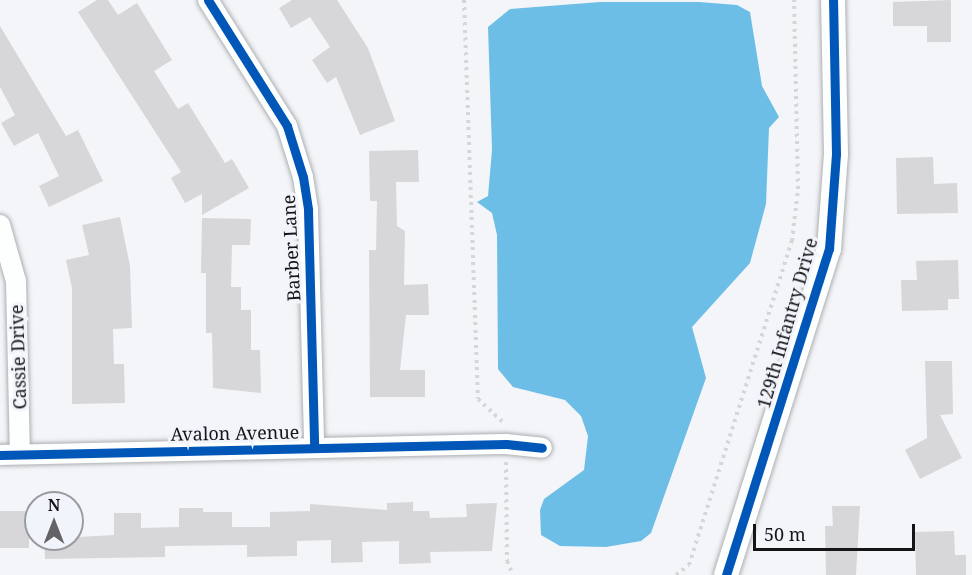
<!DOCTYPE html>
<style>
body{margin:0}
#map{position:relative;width:972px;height:575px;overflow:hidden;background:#f4f5f9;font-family:"Noto Serif",serif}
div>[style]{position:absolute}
.water>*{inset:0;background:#6dbee7}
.building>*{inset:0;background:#d7d7da;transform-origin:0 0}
.path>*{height:4px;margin-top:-2px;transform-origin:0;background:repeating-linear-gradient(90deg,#d5d6d7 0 3px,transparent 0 7.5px)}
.roads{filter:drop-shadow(0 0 2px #aeafb2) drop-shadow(0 0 2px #aeafb2)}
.minor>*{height:20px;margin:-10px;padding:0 10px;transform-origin:10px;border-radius:10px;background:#fdfefe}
.tertiary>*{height:24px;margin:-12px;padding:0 12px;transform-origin:12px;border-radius:12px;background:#fdfefe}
.cycleway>*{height:9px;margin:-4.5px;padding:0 4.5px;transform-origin:4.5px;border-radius:4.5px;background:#0057b8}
span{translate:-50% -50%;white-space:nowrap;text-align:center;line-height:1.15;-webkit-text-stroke:6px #f2f4fb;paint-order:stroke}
.street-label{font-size:18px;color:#151517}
.north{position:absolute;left:24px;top:491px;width:60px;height:60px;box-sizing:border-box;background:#f2f4fb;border:2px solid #9a9ba0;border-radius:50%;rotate:0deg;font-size:16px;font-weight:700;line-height:24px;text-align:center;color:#151517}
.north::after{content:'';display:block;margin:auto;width:21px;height:27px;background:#636366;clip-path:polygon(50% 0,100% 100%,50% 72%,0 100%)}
.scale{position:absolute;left:753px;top:524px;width:162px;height:27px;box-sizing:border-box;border:3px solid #151517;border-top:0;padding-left:8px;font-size:18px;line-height:21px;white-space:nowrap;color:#151517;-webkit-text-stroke:4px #f2f4fb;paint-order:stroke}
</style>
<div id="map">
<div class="water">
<div style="clip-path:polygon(600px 2px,699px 2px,737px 5px,750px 12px,762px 86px,779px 117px,769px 128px,766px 204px,750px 263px,692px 327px,706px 378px,651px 533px,641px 541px,606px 547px,560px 546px,541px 535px,540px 510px,544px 499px,584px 470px,588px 436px,581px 416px,565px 400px,513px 387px,498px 369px,497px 235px,492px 213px,477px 202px,488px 196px,492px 150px,488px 27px,510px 9px)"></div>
</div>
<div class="building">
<div style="clip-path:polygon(97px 0,108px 0,118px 15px,137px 3px,172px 60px,154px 71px,178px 109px,188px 103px,225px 163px,232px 159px,249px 188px,202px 215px,202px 194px,185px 203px,171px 178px,181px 172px,78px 12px)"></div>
<div style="clip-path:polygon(292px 0,337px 0,368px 48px,395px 121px,360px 135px,336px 77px,327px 83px,312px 60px,330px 47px,310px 17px,291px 28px,279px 8px)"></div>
<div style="clip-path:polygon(951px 0,951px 42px,927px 42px,927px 26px,893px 26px,893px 2px)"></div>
<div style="clip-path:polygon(0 26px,66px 136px,78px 130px,103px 181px,49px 207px,39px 186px,59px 176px,38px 133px,14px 146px,1px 123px,15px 115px,0 87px)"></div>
<div style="clip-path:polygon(418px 150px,419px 182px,396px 182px,397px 226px,405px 231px,404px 285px,428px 284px,429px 315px,406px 315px,400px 370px,425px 370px,425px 397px,370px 397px,369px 250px,376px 250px,377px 201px,370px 201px,369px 151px)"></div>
<div style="clip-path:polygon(933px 157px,934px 184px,957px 183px,958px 213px,897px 214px,896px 158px)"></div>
<div style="clip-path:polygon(120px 217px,130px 266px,132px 328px,113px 329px,114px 364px,124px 364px,125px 403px,72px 404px,72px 288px,66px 260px,89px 255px,82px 225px)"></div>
<div style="clip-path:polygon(202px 218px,251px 219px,250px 245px,232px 245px,231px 287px,241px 287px,241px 310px,251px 310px,251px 350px,260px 350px,261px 393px,213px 388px,212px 333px,206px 333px,206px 273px,201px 273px)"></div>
<div style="clip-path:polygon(958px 260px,959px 299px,948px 299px,948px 310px,902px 311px,901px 280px,917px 280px,916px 261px)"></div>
<div style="clip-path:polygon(925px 361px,952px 361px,953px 414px,940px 415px,962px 458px,920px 479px,905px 450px,927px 438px)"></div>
<div style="clip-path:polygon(413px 502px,413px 511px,429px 511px,430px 518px,467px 517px,466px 504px,497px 503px,492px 551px,430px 552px,431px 563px,399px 564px,399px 541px,362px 542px,363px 562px,331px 563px,331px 540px,297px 541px,297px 556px,247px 557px,247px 545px,165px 546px,165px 557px,45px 559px,44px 539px,114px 535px,114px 513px,141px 513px,141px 528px,179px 527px,179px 508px,203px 508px,203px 512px,232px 512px,232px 527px,270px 527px,270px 512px,310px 511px,310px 504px,387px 510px,387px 503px)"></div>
<div style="clip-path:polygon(832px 506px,860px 506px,856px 575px,826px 575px,825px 526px,833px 526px)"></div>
<div style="left:0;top:511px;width:29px;height:37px"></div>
<div style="clip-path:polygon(954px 531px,955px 555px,966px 555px,966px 575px,916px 575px,915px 532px)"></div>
</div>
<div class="path">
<div style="left:464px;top:0;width:399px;rotate:88deg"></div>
<div style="left:478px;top:399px;width:37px;rotate:43deg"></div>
<div style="left:506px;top:462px;width:99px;rotate:89.4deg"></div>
<div style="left:507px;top:561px;width:15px;rotate:67deg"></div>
<div style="left:676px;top:575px;width:16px;rotate:-38deg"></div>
<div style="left:689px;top:565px;width:340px;rotate:-72.4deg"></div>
<div style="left:792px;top:241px;width:52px;rotate:-83.4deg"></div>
<div style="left:798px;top:189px;width:189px;rotate:-91.2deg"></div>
</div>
<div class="roads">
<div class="minor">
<div style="left:208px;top:0;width:149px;rotate:57.9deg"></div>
<div style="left:287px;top:126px;width:53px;rotate:72.6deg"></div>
<div style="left:303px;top:177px;width:33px;rotate:81deg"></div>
<div style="left:308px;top:210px;width:237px;rotate:88.5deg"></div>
<div style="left:0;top:225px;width:58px;rotate:74.1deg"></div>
<div style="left:16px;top:281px;width:173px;rotate:88.7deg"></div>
<div style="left:0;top:455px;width:506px;rotate:-1.25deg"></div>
<div style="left:506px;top:444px;width:36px;rotate:6deg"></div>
</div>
<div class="tertiary">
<div style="left:726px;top:575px;width:342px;rotate:-72.5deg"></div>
<div style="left:829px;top:249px;width:95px;rotate:-85.8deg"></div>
<div style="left:836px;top:154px;width:154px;rotate:-91.1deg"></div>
</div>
</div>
<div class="cycleway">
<div style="left:208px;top:0;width:149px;rotate:57.9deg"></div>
<div style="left:287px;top:126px;width:53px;rotate:72.6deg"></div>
<div style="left:303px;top:177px;width:33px;rotate:81deg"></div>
<div style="left:308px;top:210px;width:237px;rotate:88.5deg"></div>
<div style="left:0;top:455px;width:506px;rotate:-1.25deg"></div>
<div style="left:506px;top:444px;width:36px;rotate:6deg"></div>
<div style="left:726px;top:575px;width:342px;rotate:-72.5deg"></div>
<div style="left:829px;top:249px;width:95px;rotate:-85.8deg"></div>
<div style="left:836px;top:154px;width:154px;rotate:-91.1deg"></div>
</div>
<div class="street-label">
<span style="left:291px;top:248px;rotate:-93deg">Barber Lane</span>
<span style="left:787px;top:323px;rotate:-74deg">129th Infantry Drive</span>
<span style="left:18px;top:357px;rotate:-92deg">Cassie Drive</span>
<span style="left:235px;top:433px;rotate:-1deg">Avalon Avenue</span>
</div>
<div class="north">N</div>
<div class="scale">50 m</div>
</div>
